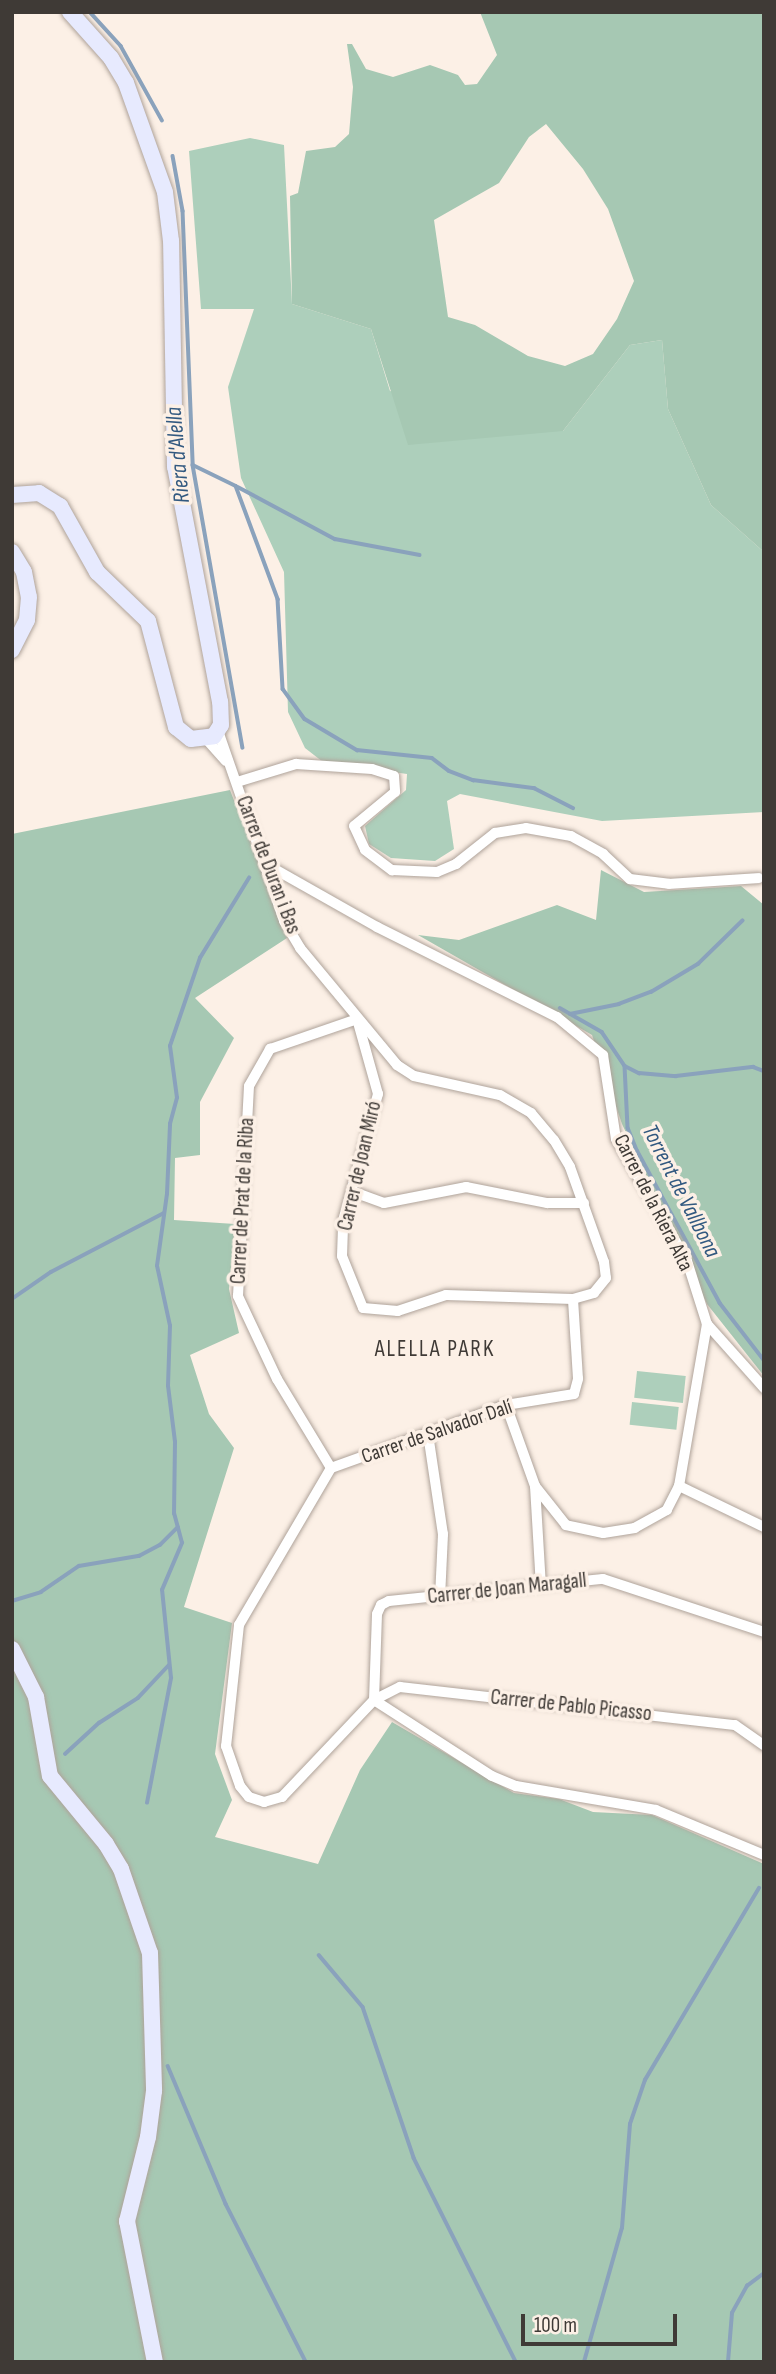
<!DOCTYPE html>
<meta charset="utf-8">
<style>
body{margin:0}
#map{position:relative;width:776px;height:2374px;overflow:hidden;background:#fcf0e6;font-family:"Sofia Sans Condensed",sans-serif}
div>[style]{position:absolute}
.green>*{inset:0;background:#adcfbb;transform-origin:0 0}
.forest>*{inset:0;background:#a6c8b3}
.stream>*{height:3.5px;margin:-1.75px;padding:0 1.75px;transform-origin:1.75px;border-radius:1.75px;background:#8aa2bc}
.roads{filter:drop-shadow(0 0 2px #afa39a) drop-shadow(0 0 2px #afa39a)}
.street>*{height:10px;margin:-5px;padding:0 5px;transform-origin:5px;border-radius:5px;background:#fff}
.secondary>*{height:16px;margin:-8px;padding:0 8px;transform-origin:8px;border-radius:8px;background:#e7eafe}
span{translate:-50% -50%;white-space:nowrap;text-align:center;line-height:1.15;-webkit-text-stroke:7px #fcf0e6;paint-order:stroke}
.street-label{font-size:21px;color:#3f3a36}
.water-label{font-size:23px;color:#325980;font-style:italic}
.neighbourhood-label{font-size:23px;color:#3f3a36;letter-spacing:2px}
.frame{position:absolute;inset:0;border:14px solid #3f3a36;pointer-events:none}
.scale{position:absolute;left:521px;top:2314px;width:156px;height:32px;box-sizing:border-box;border:4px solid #3f3a36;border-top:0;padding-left:9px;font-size:21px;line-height:24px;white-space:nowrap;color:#3f3a36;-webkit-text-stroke:5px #fcf0e6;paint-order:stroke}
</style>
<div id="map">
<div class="green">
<div style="clip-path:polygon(250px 138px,284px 145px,292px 304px,371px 329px,390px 391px,563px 431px,630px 345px,662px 340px,668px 409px,711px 505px,764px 552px,764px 812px,602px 821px,460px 794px,447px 801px,454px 849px,435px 861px,391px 858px,369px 844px,365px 826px,406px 790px,407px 774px,323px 762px,305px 748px,288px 712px,284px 572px,241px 478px,228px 387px,254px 309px,201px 309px,189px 151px)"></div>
<div style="left:637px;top:1371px;width:49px;height:27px;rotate:6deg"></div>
<div style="left:632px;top:1402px;width:47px;height:23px;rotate:6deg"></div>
</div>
<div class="forest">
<div style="clip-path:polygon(evenodd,480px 12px,764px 12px,764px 552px,711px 505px,668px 409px,662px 340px,630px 345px,563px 431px,408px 445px,371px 329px,292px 304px,290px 196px,298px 193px,306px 151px,335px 147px,349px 134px,353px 87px,347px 44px,352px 44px,366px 69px,393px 77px,430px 65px,458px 75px,465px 85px,477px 84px,497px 55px,480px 12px,546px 124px,583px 169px,608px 209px,634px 281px,617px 319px,593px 354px,565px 366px,528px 356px,475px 325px,448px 317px,434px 220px,499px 183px,529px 137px,546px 124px)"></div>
<div style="clip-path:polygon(230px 790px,287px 938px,195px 998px,234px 1038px,200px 1102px,200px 1155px,175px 1158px,174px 1220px,235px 1224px,229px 1289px,239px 1333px,190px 1355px,209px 1414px,234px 1448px,184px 1607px,232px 1623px,215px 1754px,232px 1800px,215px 1837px,318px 1864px,360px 1770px,392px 1722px,514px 1793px,559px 1799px,593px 1812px,652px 1815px,764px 1864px,764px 2362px,12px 2362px,12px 834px)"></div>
<div style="clip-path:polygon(601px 870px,644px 892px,741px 886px,764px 905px,764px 1376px,707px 1304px,622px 1124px,592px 1035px,418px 935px,459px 940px,557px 905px,596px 920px)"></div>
</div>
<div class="stream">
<div style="left:90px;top:12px;width:46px;rotate:47.6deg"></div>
<div style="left:121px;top:46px;width:85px;rotate:61deg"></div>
<div style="left:173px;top:156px;width:56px;rotate:79.7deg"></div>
<div style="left:183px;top:211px;width:254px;rotate:87.7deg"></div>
<div style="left:193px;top:465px;width:287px;rotate:80deg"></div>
<div style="left:193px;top:465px;width:48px;rotate:26deg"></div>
<div style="left:236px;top:486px;width:121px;rotate:69.6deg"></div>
<div style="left:278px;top:599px;width:90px;rotate:86.8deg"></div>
<div style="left:283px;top:689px;width:37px;rotate:54deg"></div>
<div style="left:305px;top:719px;width:61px;rotate:30.8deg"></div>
<div style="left:357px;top:750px;width:75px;rotate:6.1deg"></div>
<div style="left:432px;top:758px;width:21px;rotate:37deg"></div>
<div style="left:449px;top:771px;width:26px;rotate:21deg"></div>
<div style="left:473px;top:780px;width:62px;rotate:7.5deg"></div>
<div style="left:534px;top:788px;width:44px;rotate:27.1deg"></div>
<div style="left:238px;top:487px;width:110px;rotate:28.2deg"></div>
<div style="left:335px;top:539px;width:86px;rotate:10.7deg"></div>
<div style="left:560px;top:1008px;width:48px;rotate:29.7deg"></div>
<div style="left:602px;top:1032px;width:41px;rotate:55.9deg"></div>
<div style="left:625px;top:1066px;width:62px;rotate:87.2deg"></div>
<div style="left:628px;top:1128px;width:24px;rotate:68deg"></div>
<div style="left:637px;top:1150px;width:174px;rotate:61.5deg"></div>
<div style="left:720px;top:1303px;width:72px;rotate:52.3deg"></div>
<div style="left:570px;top:1014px;width:50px;rotate:-11.5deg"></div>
<div style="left:619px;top:1004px;width:34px;rotate:-21deg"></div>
<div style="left:651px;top:992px;width:55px;rotate:-30.8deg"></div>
<div style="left:698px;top:964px;width:62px;rotate:-44.3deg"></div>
<div style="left:625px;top:1066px;width:16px;rotate:27deg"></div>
<div style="left:639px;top:1073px;width:37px;rotate:5deg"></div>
<div style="left:676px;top:1076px;width:78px;rotate:-6.7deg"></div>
<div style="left:753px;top:1067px;width:12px;rotate:20deg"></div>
<div style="left:12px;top:1299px;width:47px;rotate:-34.7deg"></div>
<div style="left:51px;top:1272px;width:127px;rotate:-27.6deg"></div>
<div style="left:12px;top:1601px;width:30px;rotate:-17deg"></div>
<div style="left:41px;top:1592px;width:46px;rotate:-34.4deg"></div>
<div style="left:79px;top:1566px;width:61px;rotate:-9.5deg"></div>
<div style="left:139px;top:1556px;width:24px;rotate:-28deg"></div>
<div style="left:160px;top:1545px;width:25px;rotate:-45deg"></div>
<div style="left:65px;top:1754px;width:46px;rotate:-42.4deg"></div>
<div style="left:99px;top:1723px;width:46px;rotate:-32.7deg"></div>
<div style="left:138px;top:1698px;width:45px;rotate:-46.8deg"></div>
<div style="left:147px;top:1803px;width:127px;rotate:-79.1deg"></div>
<div style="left:171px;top:1678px;width:88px;rotate:-95.8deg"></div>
<div style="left:162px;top:1590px;width:51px;rotate:-66.9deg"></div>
<div style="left:182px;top:1543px;width:30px;rotate:-105deg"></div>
<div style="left:174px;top:1514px;width:72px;rotate:-89.2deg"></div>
<div style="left:175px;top:1442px;width:56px;rotate:-97.1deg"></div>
<div style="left:168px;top:1386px;width:60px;rotate:-88.1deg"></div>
<div style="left:170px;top:1326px;width:61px;rotate:-102.2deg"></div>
<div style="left:157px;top:1266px;width:73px;rotate:-82.1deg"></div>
<div style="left:167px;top:1194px;width:70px;rotate:-87.5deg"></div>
<div style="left:170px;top:1124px;width:27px;rotate:-75deg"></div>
<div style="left:177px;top:1098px;width:52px;rotate:-97.7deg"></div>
<div style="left:170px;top:1046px;width:93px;rotate:-71.2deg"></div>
<div style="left:200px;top:958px;width:94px;rotate:-58.5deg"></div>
<div style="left:319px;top:1955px;width:68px;rotate:49.8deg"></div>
<div style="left:363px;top:2007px;width:159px;rotate:71.3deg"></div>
<div style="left:414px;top:2158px;width:228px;rotate:63.4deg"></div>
<div style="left:168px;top:2066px;width:150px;rotate:67.2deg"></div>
<div style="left:226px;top:2204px;width:177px;rotate:63.1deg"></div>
<div style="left:584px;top:2362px;width:139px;rotate:-74.2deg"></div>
<div style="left:622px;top:2228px;width:104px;rotate:-85.6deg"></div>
<div style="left:630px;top:2124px;width:46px;rotate:-71.2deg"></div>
<div style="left:645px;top:2080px;width:223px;rotate:-59.3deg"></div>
<div style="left:728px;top:2362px;width:49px;rotate:-85.3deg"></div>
<div style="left:732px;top:2313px;width:31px;rotate:-61deg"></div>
<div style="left:747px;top:2286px;width:21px;rotate:-37deg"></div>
</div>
<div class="roads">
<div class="street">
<div style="left:218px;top:731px;width:201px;rotate:70.8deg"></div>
<div style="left:284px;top:921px;width:31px;rotate:59deg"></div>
<div style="left:300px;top:948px;width:152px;rotate:50.3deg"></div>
<div style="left:397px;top:1065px;width:20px;rotate:33deg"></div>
<div style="left:414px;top:1076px;width:88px;rotate:12.5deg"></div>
<div style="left:500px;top:1095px;width:36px;rotate:30deg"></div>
<div style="left:531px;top:1113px;width:35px;rotate:50deg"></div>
<div style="left:554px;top:1140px;width:31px;rotate:59deg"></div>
<div style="left:570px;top:1167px;width:101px;rotate:70.3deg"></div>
<div style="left:604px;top:1262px;width:16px;rotate:83deg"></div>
<div style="left:606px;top:1278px;width:19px;rotate:129deg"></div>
<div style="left:594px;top:1293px;width:22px;rotate:164deg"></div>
<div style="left:573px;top:1299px;width:127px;rotate:-178.2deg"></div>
<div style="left:446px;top:1295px;width:51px;rotate:161.6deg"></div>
<div style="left:398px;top:1311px;width:35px;rotate:-175deg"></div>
<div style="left:363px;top:1308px;width:56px;rotate:-112deg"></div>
<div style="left:342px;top:1256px;width:35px;rotate:-88deg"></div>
<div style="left:343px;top:1221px;width:132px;rotate:-74.6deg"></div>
<div style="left:378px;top:1094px;width:78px;rotate:-105.6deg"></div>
<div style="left:207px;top:740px;width:28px;rotate:48deg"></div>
<div style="left:237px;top:782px;width:62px;rotate:-17deg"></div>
<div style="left:296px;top:764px;width:76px;rotate:3.8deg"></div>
<div style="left:372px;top:769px;width:23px;rotate:18deg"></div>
<div style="left:394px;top:776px;width:16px;rotate:86deg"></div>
<div style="left:395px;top:792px;width:53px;rotate:140.3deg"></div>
<div style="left:354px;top:826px;width:26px;rotate:65deg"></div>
<div style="left:365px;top:850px;width:34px;rotate:37deg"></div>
<div style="left:392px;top:870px;width:45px;rotate:2.5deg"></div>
<div style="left:437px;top:872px;width:21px;rotate:-23deg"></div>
<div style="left:456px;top:864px;width:50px;rotate:-38.5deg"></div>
<div style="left:495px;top:833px;width:31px;rotate:-9deg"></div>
<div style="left:526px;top:828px;width:46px;rotate:10.1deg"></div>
<div style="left:571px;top:836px;width:37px;rotate:29deg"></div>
<div style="left:603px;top:854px;width:37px;rotate:43deg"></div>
<div style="left:630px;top:879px;width:39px;rotate:7deg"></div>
<div style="left:669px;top:884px;width:90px;rotate:-3.8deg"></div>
<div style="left:264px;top:863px;width:130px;rotate:29.5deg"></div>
<div style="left:377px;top:927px;width:201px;rotate:26.6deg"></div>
<div style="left:557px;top:1017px;width:60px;rotate:39.6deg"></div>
<div style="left:603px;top:1055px;width:85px;rotate:81.2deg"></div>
<div style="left:616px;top:1139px;width:141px;rotate:59.8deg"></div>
<div style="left:687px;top:1261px;width:66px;rotate:72.4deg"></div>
<div style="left:707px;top:1324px;width:164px;rotate:99.8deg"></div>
<div style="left:679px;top:1486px;width:27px;rotate:117deg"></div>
<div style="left:667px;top:1510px;width:37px;rotate:151deg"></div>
<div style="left:635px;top:1528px;width:32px;rotate:171deg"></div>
<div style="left:603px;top:1533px;width:38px;rotate:-168deg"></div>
<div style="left:566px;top:1525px;width:50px;rotate:-128.5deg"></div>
<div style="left:535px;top:1486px;width:86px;rotate:-109.7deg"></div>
<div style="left:351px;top:1191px;width:35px;rotate:20deg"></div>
<div style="left:384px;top:1203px;width:84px;rotate:-11deg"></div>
<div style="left:466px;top:1187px;width:83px;rotate:11.2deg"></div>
<div style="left:547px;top:1203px;width:37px"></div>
<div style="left:707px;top:1324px;width:86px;rotate:48.3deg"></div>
<div style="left:428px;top:1434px;width:101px;rotate:81.5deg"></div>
<div style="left:443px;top:1534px;width:64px;rotate:92.7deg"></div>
<div style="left:331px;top:1468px;width:182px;rotate:120.4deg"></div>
<div style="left:239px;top:1625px;width:122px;rotate:96.1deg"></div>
<div style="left:226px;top:1746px;width:42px;rotate:70.7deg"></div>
<div style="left:240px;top:1786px;width:14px;rotate:51deg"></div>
<div style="left:249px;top:1797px;width:16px;rotate:18deg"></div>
<div style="left:264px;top:1802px;width:19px;rotate:-16deg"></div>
<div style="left:282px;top:1797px;width:134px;rotate:-46.5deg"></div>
<div style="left:374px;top:1700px;width:29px;rotate:-27deg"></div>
<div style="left:400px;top:1687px;width:337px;rotate:6.5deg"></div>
<div style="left:735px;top:1725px;width:35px;rotate:35deg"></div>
<div style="left:331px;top:1468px;width:104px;rotate:-121.2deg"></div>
<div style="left:277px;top:1379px;width:92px;rotate:-115.2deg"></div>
<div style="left:238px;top:1296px;width:210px;rotate:-87deg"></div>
<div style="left:249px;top:1086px;width:43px;rotate:-60.4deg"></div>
<div style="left:270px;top:1049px;width:92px;rotate:-19deg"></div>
<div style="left:331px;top:1468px;width:186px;rotate:-19.8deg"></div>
<div style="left:506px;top:1405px;width:69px;rotate:-9.2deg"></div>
<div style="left:574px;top:1394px;width:16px;rotate:-75deg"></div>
<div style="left:578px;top:1379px;width:80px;rotate:-93.6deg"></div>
<div style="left:535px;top:1486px;width:100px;rotate:86.6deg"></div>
<div style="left:679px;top:1486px;width:94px;rotate:25.8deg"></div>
<div style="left:374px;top:1700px;width:86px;rotate:-88deg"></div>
<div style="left:377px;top:1614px;width:10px;rotate:-66deg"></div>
<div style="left:381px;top:1605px;width:9px;rotate:-27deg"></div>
<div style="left:389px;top:1601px;width:215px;rotate:-5.9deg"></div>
<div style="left:603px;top:1579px;width:169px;rotate:18.2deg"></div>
<div style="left:374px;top:1700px;width:140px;rotate:32.8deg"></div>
<div style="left:492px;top:1776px;width:26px;rotate:23deg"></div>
<div style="left:516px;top:1786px;width:142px;rotate:9.7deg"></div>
<div style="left:656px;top:1810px;width:117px;rotate:22.6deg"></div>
</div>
<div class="secondary">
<div style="left:12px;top:495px;width:27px;rotate:-4deg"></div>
<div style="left:39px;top:493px;width:25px;rotate:32deg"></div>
<div style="left:60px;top:506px;width:76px;rotate:60.7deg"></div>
<div style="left:97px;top:572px;width:71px;rotate:43.9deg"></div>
<div style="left:148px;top:621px;width:110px;rotate:75.2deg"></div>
<div style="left:176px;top:727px;width:19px;rotate:39deg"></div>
<div style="left:191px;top:739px;width:23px;rotate:-7deg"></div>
<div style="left:214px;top:736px;width:13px;rotate:-58deg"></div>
<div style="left:221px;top:725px;width:23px;rotate:-92deg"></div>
<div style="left:220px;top:702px;width:239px;rotate:-100.8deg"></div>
<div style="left:175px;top:467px;width:226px;rotate:-91deg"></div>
<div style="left:171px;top:241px;width:49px;rotate:-97deg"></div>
<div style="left:165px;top:192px;width:116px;rotate:-109.7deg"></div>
<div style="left:126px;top:83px;width:29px;rotate:-121deg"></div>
<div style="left:111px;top:58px;width:62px;rotate:-131.7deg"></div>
<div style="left:12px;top:552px;width:23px;rotate:59deg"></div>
<div style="left:24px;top:572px;width:25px;rotate:79deg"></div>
<div style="left:29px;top:597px;width:23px;rotate:95deg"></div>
<div style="left:27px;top:620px;width:34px;rotate:117deg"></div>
<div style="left:12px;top:1649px;width:54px;rotate:63.4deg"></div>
<div style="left:36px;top:1697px;width:80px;rotate:80deg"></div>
<div style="left:50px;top:1776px;width:88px;rotate:50.5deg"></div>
<div style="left:106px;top:1844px;width:29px;rotate:59deg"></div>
<div style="left:121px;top:1869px;width:89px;rotate:71deg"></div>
<div style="left:150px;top:1953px;width:138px;rotate:88.3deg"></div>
<div style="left:154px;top:2091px;width:46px;rotate:97.4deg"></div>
<div style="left:148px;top:2137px;width:87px;rotate:104deg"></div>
<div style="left:127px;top:2221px;width:144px;rotate:78.8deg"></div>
</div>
</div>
<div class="street-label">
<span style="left:268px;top:865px;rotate:69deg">Carrer de Duran i Bas</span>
<span style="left:360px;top:1166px;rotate:-77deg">Carrer de Joan Miró</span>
<span style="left:243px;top:1201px;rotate:-87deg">Carrer de Prat de la Riba</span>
<span style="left:653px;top:1203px;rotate:63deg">Carrer de la Riera Alta</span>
<span style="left:437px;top:1432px;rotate:-19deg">Carrer de Salvador Dalí</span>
<span style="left:507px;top:1589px;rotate:-6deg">Carrer de Joan Maragall</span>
<span style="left:571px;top:1706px;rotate:6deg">Carrer de Pablo Picasso</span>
</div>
<div class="water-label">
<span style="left:178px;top:455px;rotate:-95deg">Riera d'Alella</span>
<span style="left:681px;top:1191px;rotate:63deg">Torrent de Vallbona</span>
</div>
<div class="neighbourhood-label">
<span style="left:435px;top:1349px">ALELLA PARK</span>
</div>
<div class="frame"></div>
<div class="scale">100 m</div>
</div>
